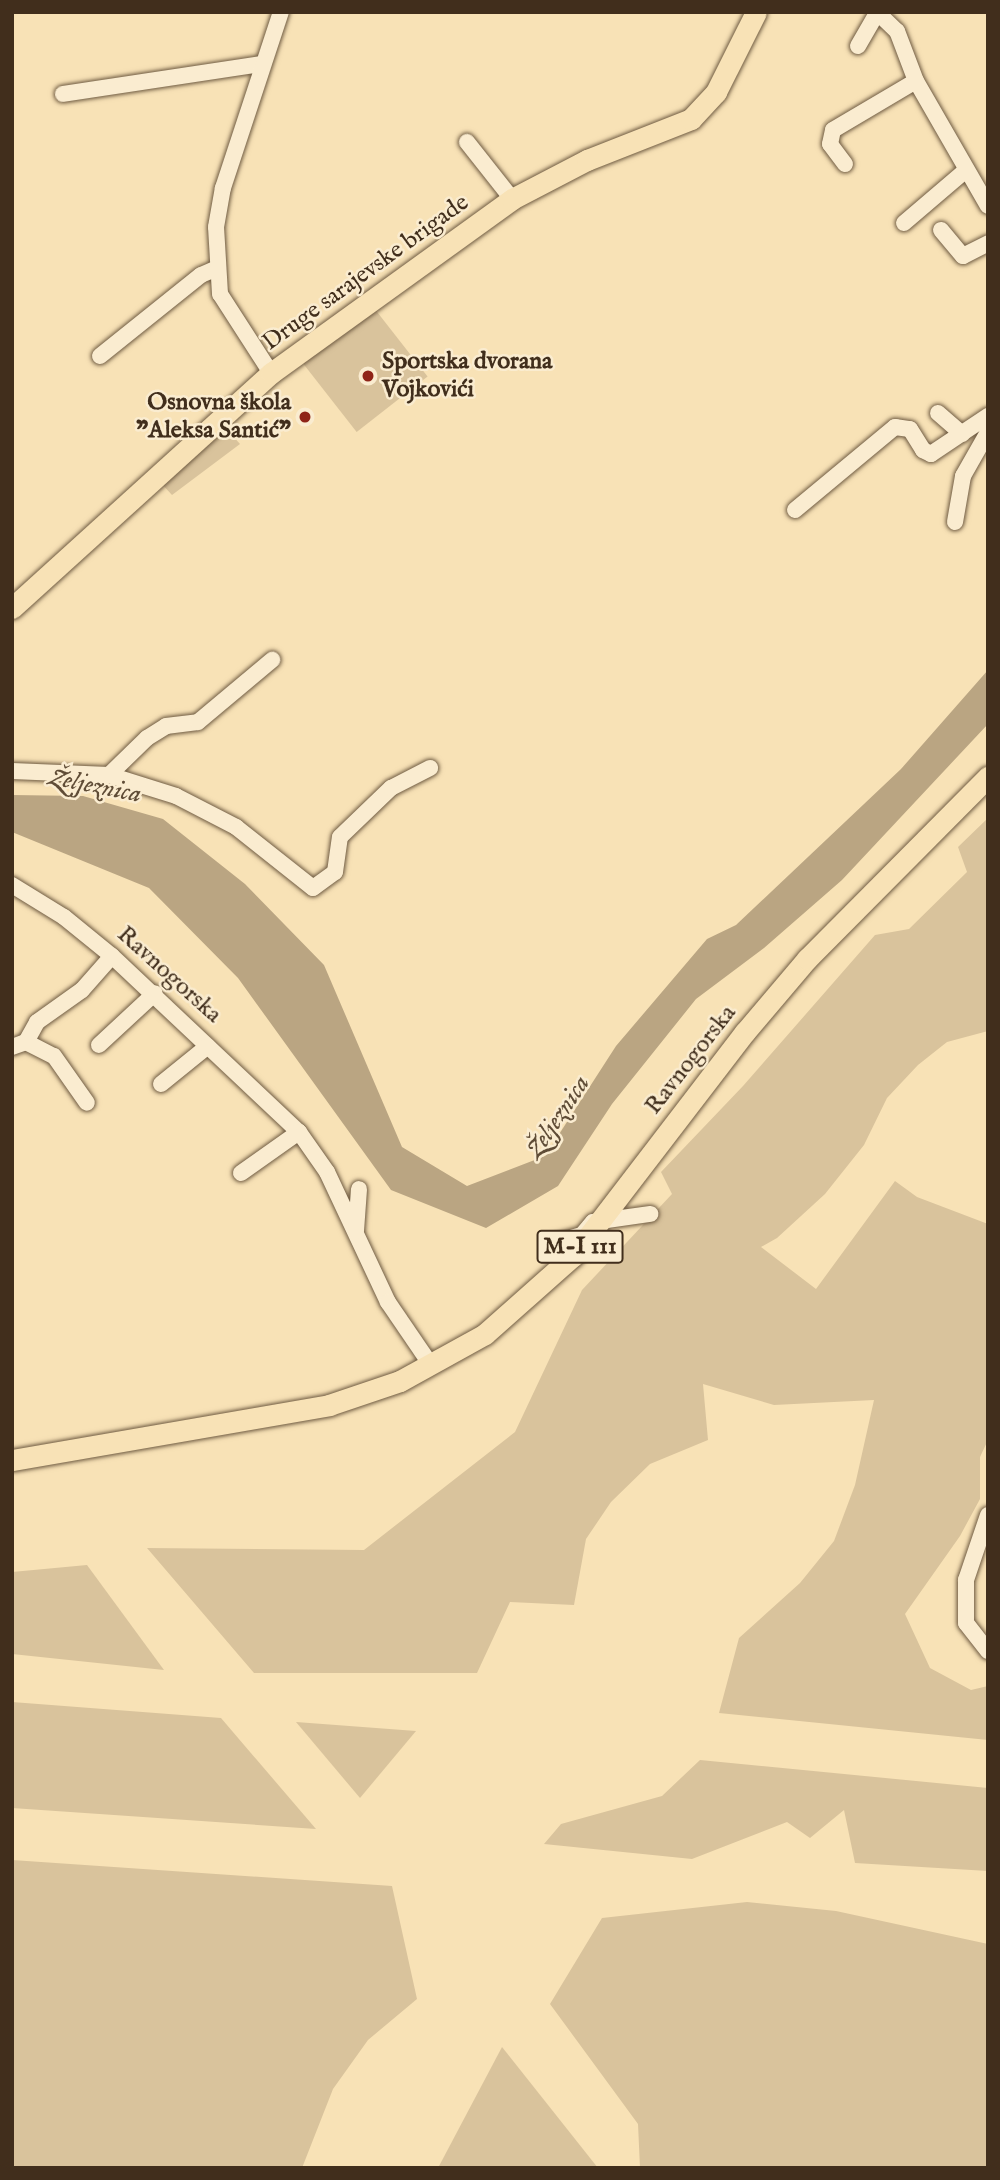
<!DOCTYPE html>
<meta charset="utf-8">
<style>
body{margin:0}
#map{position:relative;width:1000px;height:2180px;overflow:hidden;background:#f8e2b6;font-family:"IM FELL English",serif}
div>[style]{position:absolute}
.green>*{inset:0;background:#d9c39c;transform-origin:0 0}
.water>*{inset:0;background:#baa582}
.roads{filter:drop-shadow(0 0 2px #6f5b42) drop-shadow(0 0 2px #6f5b42)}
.minor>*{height:16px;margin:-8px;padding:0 8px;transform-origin:8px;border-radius:8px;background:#faecd0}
.major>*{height:21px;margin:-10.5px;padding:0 10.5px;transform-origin:10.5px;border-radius:10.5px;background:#f8e2b6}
.dots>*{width:19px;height:19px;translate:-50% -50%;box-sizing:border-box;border:4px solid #faecd0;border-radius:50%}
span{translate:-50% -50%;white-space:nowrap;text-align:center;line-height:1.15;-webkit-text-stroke:5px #faecd0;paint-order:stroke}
.shield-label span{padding:2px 5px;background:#faecd0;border:2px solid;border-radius:5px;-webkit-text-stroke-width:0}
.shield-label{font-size:23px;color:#412e1c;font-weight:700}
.street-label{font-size:24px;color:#412e1c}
.poi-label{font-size:24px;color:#412e1c;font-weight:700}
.left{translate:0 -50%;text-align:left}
.right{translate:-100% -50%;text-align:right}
.water-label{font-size:26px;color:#5f4c36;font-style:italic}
.frame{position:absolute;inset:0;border:14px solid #412e1c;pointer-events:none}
</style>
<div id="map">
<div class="green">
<div style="left:374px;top:308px;width:87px;height:90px;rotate:52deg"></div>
<div style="clip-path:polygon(224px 426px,240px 444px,172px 495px,160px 482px)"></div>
<div style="clip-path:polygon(988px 818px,988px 1031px,947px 1042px,918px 1065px,887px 1098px,864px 1145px,825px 1194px,777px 1238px,761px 1247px,816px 1289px,895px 1181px,917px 1197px,988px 1224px,988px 1440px,980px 1457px,980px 1499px,960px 1536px,905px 1614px,930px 1668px,971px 1690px,988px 1686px,988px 1740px,719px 1713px,739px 1638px,800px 1583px,834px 1541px,855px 1485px,874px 1400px,774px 1405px,703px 1384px,708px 1440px,650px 1464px,611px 1502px,586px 1539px,574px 1605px,510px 1602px,477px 1673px,254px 1673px,147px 1548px,364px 1550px,515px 1432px,582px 1290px,672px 1194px,661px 1172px,743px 1086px,875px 935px,909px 929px,967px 872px,958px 847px)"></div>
<div style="clip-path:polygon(87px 1565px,164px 1670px,12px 1654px,12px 1572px)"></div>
<div style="clip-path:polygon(12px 1702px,221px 1718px,316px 1829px,12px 1808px)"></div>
<div style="clip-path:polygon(296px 1722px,416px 1731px,360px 1798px)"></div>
<div style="clip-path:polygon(700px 1760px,988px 1788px,988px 1871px,855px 1863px,844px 1810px,810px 1838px,787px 1822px,692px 1859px,544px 1844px,561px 1824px,662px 1796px)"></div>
<div style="clip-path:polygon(12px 1860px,392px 1886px,417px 1999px,368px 2040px,333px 2089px,302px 2168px,12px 2168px)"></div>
<div style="clip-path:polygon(747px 1902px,836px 1911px,988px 1944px,988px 2168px,640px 2168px,638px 2124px,550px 2004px,602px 1918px)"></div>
<div style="clip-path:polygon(502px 2047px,598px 2168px,438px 2168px)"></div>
</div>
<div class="water">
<div style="clip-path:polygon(988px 670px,988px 724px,842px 880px,764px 948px,696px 999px,612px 1104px,558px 1186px,486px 1228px,391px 1190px,238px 978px,149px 888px,12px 832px,12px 795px,83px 796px,163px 819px,245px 884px,324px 965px,402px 1147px,467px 1186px,545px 1156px,616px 1046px,707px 939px,736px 925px,901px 769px)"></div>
</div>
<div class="roads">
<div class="minor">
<div style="left:877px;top:12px;width:28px;rotate:44deg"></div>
<div style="left:897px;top:31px;width:53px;rotate:69.2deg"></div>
<div style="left:916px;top:81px;width:144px;rotate:60.1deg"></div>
<div style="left:858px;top:46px;width:39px;rotate:-60deg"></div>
<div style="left:63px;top:94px;width:200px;rotate:-8.6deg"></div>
<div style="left:467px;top:142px;width:73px;rotate:51.7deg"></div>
<div style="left:845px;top:164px;width:25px;rotate:-127deg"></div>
<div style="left:830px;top:144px;width:14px;rotate:-78deg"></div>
<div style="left:833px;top:130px;width:96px;rotate:-30.6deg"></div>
<div style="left:904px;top:223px;width:82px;rotate:-40.5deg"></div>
<div style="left:941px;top:230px;width:34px;rotate:50deg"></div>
<div style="left:963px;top:256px;width:28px;rotate:-27deg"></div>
<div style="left:100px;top:356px;width:129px;rotate:-38.7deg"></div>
<div style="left:201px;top:275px;width:15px;rotate:-23deg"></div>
<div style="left:271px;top:373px;width:94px;rotate:-122.8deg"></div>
<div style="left:220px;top:294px;width:67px;rotate:-93.4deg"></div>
<div style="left:216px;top:227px;width:40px;rotate:-80deg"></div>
<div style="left:223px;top:188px;width:185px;rotate:-71.8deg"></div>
<div style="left:938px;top:413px;width:32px;rotate:41deg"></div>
<div style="left:795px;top:510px;width:130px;rotate:-39.7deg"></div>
<div style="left:895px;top:427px;width:15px;rotate:8deg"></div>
<div style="left:910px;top:429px;width:25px;rotate:58deg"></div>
<div style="left:923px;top:450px;width:9px;rotate:27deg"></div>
<div style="left:931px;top:454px;width:69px;rotate:-33.7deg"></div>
<div style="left:955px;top:522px;width:47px;rotate:-80.1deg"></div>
<div style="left:963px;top:476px;width:51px;rotate:-60.4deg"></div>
<div style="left:12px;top:771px;width:97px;rotate:2.4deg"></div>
<div style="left:109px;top:775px;width:70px;rotate:17.4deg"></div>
<div style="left:176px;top:796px;width:68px;rotate:27.3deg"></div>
<div style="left:236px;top:827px;width:98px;rotate:38.4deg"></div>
<div style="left:313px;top:888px;width:27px;rotate:-36deg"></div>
<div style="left:335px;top:872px;width:35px;rotate:-82deg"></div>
<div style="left:340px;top:837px;width:71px;rotate:-43.9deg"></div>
<div style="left:391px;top:788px;width:44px;rotate:-27.1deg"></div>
<div style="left:109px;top:775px;width:53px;rotate:-44.2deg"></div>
<div style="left:147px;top:738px;width:22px;rotate:-32deg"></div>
<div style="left:166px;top:726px;width:32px;rotate:-7deg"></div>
<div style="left:198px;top:722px;width:97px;rotate:-40deg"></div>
<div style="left:12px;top:885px;width:61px;rotate:31.6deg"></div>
<div style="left:64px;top:917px;width:62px;rotate:39.1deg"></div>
<div style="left:112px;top:956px;width:257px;rotate:43.3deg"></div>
<div style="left:299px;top:1132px;width:49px;rotate:55deg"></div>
<div style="left:327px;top:1172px;width:144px;rotate:64.9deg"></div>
<div style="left:388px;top:1302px;width:76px;rotate:55.7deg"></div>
<div style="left:26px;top:1042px;width:31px;rotate:27deg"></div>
<div style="left:54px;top:1056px;width:57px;rotate:54.9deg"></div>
<div style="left:99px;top:1045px;width:76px;rotate:-42.9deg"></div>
<div style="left:12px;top:1047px;width:15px;rotate:-20deg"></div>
<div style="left:26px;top:1042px;width:23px;rotate:-61deg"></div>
<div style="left:37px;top:1022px;width:55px;rotate:-35.4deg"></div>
<div style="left:82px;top:990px;width:45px;rotate:-48.6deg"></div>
<div style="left:161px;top:1084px;width:60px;rotate:-39deg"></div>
<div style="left:241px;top:1173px;width:71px;rotate:-35.3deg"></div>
<div style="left:356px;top:1231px;width:42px;rotate:-85.9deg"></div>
<div style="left:552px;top:1243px;width:31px;rotate:-15deg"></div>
<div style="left:582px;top:1235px;width:17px;rotate:-50deg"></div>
<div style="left:593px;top:1222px;width:58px;rotate:-8deg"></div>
<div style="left:988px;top:1515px;width:69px;rotate:108.7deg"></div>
<div style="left:966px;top:1580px;width:43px;rotate:90deg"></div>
<div style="left:966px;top:1623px;width:36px;rotate:52deg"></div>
</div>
<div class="major">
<div style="left:12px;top:608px;width:350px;rotate:-42.2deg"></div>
<div style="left:271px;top:373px;width:297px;rotate:-35.8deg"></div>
<div style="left:512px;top:199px;width:85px;rotate:-27.5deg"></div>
<div style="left:587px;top:160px;width:112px;rotate:-21.5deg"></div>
<div style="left:691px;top:119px;width:37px;rotate:-47deg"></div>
<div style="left:716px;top:92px;width:89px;rotate:-63.4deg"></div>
<div style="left:12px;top:1460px;width:322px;rotate:-9.8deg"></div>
<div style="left:329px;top:1405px;width:75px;rotate:-18.7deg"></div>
<div style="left:400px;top:1381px;width:97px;rotate:-28.9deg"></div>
<div style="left:485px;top:1334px;width:118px;rotate:-41.6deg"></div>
<div style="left:573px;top:1256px;width:282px;rotate:-52.5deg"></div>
<div style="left:745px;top:1032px;width:96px;rotate:-49.7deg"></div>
<div style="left:807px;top:959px;width:257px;rotate:-45.2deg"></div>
</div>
</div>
<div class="dots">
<div style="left:368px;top:376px;background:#8f2418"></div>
<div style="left:305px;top:417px;background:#8f2418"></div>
</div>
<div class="shield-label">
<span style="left:580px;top:1247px">M-I 111</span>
</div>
<div class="street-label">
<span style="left:366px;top:273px;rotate:-36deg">Druge sarajevske brigade</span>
<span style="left:169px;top:975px;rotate:42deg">Ravnogorska</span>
<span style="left:691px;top:1060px;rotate:-52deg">Ravnogorska</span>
</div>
<div class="poi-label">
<span class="left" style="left:382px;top:376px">Sportska dvorana<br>Vojkovići</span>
<span class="right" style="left:291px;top:417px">Osnovna škola<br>"Aleksa Santić"</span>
</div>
<div class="water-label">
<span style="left:95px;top:786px;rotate:11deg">Željeznica</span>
<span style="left:558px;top:1117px;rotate:-56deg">Željeznica</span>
</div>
<div class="frame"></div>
</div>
